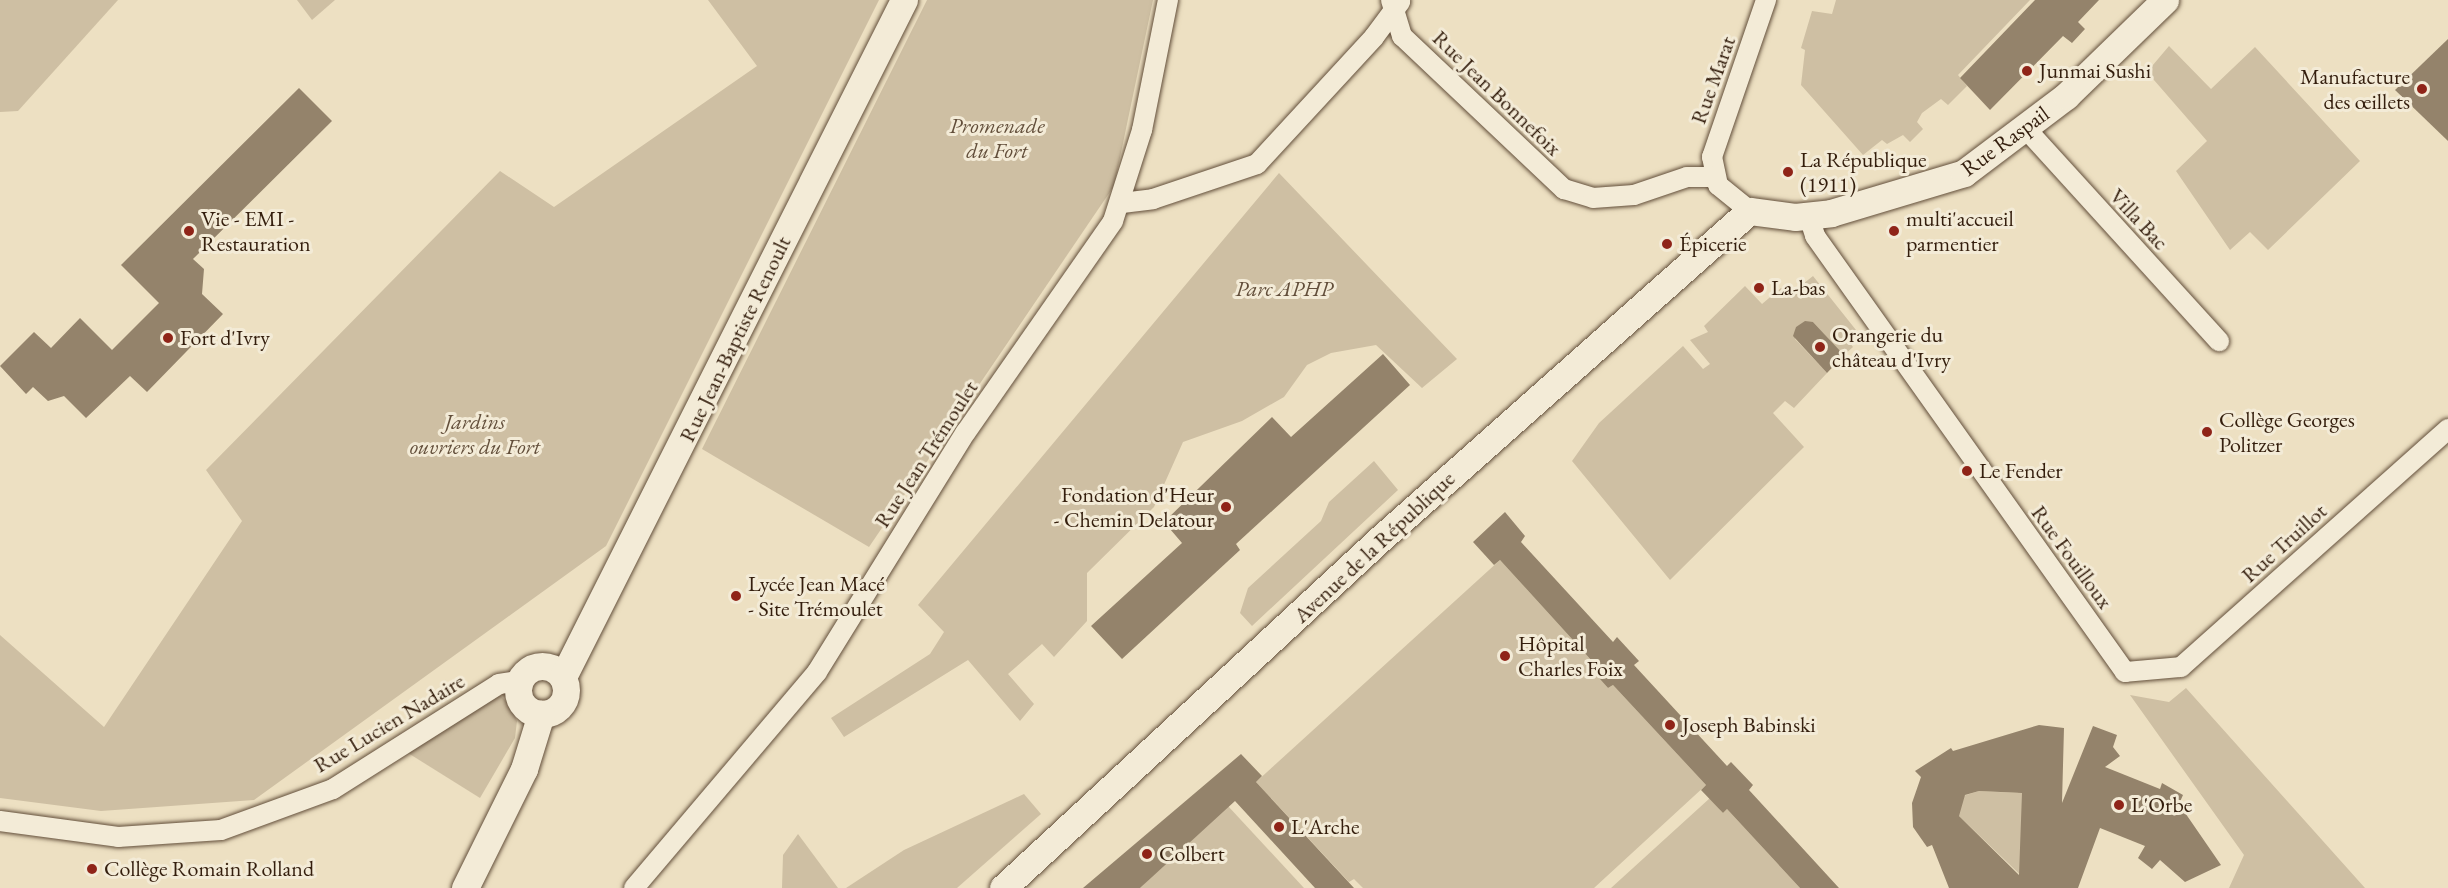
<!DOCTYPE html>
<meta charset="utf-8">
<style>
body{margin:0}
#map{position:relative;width:2448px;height:888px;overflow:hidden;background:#ede0c2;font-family:"EB Garamond",serif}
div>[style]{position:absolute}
.green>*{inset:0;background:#cebfa3}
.building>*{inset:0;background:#94836b}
.roads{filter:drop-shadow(0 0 2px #624e3a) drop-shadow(0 0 2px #624e3a)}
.street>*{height:20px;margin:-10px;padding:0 10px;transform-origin:10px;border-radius:10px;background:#f3ebd7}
.secondary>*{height:27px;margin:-13.5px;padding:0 13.5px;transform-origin:13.5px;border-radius:13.5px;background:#f3ebd7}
.secondary>.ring{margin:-13.5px;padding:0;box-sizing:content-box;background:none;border:27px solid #f3ebd7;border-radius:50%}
.dots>*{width:16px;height:16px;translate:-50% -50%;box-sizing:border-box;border:3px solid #f3ebd7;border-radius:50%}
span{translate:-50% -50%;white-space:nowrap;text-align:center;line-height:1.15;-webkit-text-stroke:6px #f3ebd7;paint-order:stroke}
.poi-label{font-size:22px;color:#341e0d}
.left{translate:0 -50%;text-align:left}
.right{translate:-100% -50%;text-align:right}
.street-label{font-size:22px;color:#341e0d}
.park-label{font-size:22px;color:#624e3a;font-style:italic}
</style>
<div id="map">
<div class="green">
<div style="clip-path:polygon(0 0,118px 0,18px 111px,0 112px)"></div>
<div style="clip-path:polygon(297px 0,335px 0,312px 20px)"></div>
<div style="clip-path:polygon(708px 0,879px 0,606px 546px,254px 800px,101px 811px,0 798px,0 635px,104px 727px,242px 521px,206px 470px,500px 171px,554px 207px,757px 66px)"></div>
<div style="clip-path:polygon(927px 0,1153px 0,1114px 186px,869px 547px,702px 449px)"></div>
<div style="clip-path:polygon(1836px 0,2030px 0,1958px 75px,1967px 86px,1948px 105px,1941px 99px,1922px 113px,1917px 122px,1923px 129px,1910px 142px,1903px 135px,1887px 144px,1882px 140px,1863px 155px,1801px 85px,1805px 50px,1801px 48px,1812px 11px,1832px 14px)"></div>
<div style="clip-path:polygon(2169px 46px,2211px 89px,2255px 47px,2360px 161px,2268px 250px,2250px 232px,2230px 250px,2176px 171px,2207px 141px,2147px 72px)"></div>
<div style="clip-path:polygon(1279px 173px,1457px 359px,1422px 388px,1376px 345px,1331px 353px,1307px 365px,1284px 397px,1242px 421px,1183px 442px,1154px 507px,1087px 573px,1087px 621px,1054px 657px,1042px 644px,1008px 674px,1034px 704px,1020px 721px,968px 660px,844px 737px,831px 718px,930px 654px,944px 632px,918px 605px)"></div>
<div style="clip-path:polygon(1813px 276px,1856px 330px,1846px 338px,1853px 347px,1844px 355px,1813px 322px,1796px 327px,1795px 339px,1827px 373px,1794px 408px,1785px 401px,1773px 413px,1804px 447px,1670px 580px,1572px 461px,1599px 423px,1683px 346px,1703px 369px,1710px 364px,1690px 340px,1708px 332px,1704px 326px,1745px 286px,1762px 304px,1781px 288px,1789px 295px)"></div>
<div style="clip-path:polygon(1374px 461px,1398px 490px,1252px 626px,1240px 613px,1248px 588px,1321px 521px,1329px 502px)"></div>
<div style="clip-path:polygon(1500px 560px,1592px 661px,1587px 665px,1599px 678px,1608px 688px,1613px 685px,1706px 785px,1594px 888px,1363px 888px,1354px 879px,1349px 882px,1256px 782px)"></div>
<div style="clip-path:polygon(2186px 688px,2365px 888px,2229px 888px,2244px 855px,2130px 695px,2169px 702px)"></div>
<div style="clip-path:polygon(493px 696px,501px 696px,509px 704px,517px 721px,515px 738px,480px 798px,408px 753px)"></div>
<div style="clip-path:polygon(2020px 782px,2038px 814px,2021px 819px,2021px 860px,2033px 887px,1958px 815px,1963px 796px,1979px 791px,2018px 793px)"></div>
<div style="clip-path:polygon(1024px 794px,1041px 814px,957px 888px,846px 888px,904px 850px)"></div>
<div style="clip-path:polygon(1710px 798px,1723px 813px,1727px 809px,1800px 888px,1611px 888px)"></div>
<div style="clip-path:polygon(1228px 806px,1304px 888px,1140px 888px,1151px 877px)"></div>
<div style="clip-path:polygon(798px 834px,838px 888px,782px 888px,783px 855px)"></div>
</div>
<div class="building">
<div style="clip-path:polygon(2035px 0,2099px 0,2078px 22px,2085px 29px,2072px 43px,2063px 36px,1990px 110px,1960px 78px)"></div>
<div style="clip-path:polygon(2448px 39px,2448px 141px,2395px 90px)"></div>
<div style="clip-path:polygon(299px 88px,332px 121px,193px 259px,204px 269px,202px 294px,223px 314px,147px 392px,130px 376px,86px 418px,64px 396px,48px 401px,33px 387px,26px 394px,0 366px,34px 332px,51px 348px,80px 318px,112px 350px,159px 303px,121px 265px)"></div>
<div style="clip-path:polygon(1805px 321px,1813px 322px,1844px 355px,1827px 373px,1793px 336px,1796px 327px)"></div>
<div style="clip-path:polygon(1383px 354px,1410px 385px,1236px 544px,1240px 550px,1122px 659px,1091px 626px,1182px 543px,1164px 522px,1272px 417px,1291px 437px)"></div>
<div style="clip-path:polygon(1505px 512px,1525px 536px,1521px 542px,1613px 642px,1617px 637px,1639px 661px,1634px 665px,1727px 766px,1731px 762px,1753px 785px,1749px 790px,1839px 888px,1800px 888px,1727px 809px,1723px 813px,1701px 790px,1706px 785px,1613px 685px,1608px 688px,1599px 678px,1587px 665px,1592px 661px,1500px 560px,1494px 565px,1473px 542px)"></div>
<div style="clip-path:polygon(evenodd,2039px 725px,2064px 728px,2062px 803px,2093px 726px,2117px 735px,2113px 747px,2120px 756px,2105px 767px,2160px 789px,2162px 783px,2183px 795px,2179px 804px,2221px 865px,2185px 882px,2160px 860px,2152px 869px,2138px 858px,2145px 846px,2100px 828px,2078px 888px,1949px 888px,1932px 845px,1927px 847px,1913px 827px,1912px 803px,1921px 777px,1915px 771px,1951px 748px,1953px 751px,2039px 725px,1979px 791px,2022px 793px,2019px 875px,1959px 816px,1965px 795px,1979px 791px)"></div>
<div style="clip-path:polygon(1241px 754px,1262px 776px,1256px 782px,1354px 888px,1315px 888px,1235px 801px,1140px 888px,1083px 888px)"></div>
</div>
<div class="roads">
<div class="street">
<div style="left:1391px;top:0;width:38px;rotate:73deg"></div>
<div style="left:1402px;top:36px;width:223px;rotate:43.4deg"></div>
<div style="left:1564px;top:189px;width:30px;rotate:17deg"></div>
<div style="left:1593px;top:198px;width:41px;rotate:-4.2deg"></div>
<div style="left:1634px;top:195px;width:56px;rotate:-18.8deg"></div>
<div style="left:1687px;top:177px;width:26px"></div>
<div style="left:2026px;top:129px;width:287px;rotate:47.7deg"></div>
<div style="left:1122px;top:203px;width:31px;rotate:-7deg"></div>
<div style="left:1153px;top:199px;width:110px;rotate:-18.6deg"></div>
<div style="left:1257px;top:164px;width:173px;rotate:-47.3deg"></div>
<div style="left:1374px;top:37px;width:44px;rotate:-53.4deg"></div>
<div style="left:1750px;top:211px;width:41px;rotate:-140.9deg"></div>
<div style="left:1718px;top:185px;width:29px;rotate:-102deg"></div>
<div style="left:1712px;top:157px;width:166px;rotate:-71deg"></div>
<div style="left:1809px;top:217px;width:20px;rotate:72deg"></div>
<div style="left:1815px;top:236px;width:535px;rotate:54.59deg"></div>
<div style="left:2125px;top:672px;width:56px;rotate:-5.1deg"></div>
<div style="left:2181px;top:667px;width:358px;rotate:-41.7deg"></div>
<div style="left:0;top:821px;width:119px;rotate:7.7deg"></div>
<div style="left:118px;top:837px;width:103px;rotate:-3.9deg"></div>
<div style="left:221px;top:830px;width:119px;rotate:-20.1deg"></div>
<div style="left:333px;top:789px;width:196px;rotate:-32.3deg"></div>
<div style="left:499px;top:684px;width:20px;rotate:-9deg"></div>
<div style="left:634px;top:888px;width:283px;rotate:-49.7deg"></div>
<div style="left:817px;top:672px;width:282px;rotate:-58.2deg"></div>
<div style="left:966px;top:432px;width:257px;rotate:-55.1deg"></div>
<div style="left:1113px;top:221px;width:96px;rotate:-72.3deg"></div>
<div style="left:1142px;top:130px;width:133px;rotate:-78.7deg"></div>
</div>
<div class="secondary">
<div class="ring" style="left:518px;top:666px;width:21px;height:21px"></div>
<div style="left:563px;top:677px;width:758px;rotate:-63.27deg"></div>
<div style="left:465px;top:888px;width:133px;rotate:-63.6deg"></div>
<div style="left:524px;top:769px;width:58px;rotate:-72.8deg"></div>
<div style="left:1003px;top:888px;width:514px;rotate:-42.79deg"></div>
<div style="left:1380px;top:539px;width:494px;rotate:-41.6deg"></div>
<div style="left:1750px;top:211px;width:45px;rotate:7.6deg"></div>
<div style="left:1795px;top:217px;width:36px;rotate:-6deg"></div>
<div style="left:1831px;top:213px;width:139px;rotate:-16.7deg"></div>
<div style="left:1964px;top:173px;width:128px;rotate:-37deg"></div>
<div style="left:2066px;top:96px;width:138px;rotate:-44.1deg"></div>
</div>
</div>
<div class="dots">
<div style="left:2027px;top:71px;background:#8f2418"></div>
<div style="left:2422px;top:89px;background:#8f2418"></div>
<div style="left:1788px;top:172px;background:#8f2418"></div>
<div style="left:189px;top:231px;background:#8f2418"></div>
<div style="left:1894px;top:231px;background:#8f2418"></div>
<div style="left:1667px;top:244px;background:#8f2418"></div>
<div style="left:1759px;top:288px;background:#8f2418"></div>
<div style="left:168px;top:338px;background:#8f2418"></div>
<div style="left:1820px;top:347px;background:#8f2418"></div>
<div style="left:2207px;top:432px;background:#8f2418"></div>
<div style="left:1967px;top:471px;background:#8f2418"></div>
<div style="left:1226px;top:507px;background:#8f2418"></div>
<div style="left:736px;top:596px;background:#8f2418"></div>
<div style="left:1505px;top:656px;background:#8f2418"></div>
<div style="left:1670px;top:725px;background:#8f2418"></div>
<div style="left:2119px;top:805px;background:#8f2418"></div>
<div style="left:1279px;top:827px;background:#8f2418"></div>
<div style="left:1147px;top:854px;background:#8f2418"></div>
<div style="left:92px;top:869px;background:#8f2418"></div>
</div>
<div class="poi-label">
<span class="left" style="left:2039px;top:71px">Junmai Sushi</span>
<span class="right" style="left:2410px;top:89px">Manufacture<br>des œillets</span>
<span class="left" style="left:1800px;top:172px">La République<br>(1911)</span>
<span class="left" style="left:201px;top:231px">Vie - EMI -<br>Restauration</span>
<span class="left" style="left:1906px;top:231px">multi'accueil<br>parmentier</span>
<span class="left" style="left:1679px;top:244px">Épicerie</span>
<span class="left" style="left:1771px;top:288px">La-bas</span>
<span class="left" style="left:1832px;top:347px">Orangerie du<br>château d'Ivry</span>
<span class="left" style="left:180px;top:338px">Fort d'Ivry</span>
<span class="left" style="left:2219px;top:432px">Collège Georges<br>Politzer</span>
<span class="left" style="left:1979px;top:471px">Le Fender</span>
<span class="right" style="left:1214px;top:507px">Fondation d'Heur<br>- Chemin Delatour</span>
<span class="left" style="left:748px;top:596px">Lycée Jean Macé<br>- Site Trémoulet</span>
<span class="left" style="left:1518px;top:656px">Hôpital<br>Charles Foix</span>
<span class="left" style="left:1682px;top:725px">Joseph Babinski</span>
<span class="left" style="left:2131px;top:805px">L'Orbe</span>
<span class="left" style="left:1291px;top:827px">L'Arche</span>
<span class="left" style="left:1159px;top:854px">Colbert</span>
<span class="left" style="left:104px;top:869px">Collège Romain Rolland</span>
</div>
<div class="street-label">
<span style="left:1713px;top:80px;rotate:-70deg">Rue Marat</span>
<span style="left:1497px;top:93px;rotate:44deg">Rue Jean Bonnefoix</span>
<span style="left:2005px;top:141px;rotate:-36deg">Rue Raspail</span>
<span style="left:2139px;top:219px;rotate:47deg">Villa Bac</span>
<span style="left:735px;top:339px;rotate:-64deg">Rue Jean-Baptiste Renoult</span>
<span style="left:926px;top:454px;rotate:-57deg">Rue Jean Trémoulet</span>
<span style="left:2284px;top:543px;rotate:-42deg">Rue Truillot</span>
<span style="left:1374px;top:547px;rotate:-43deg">Avenue de la République</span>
<span style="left:2072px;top:557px;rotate:54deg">Rue Fouilloux</span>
<span style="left:389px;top:723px;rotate:-31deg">Rue Lucien Nadaire</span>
</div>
<div class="park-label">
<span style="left:997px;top:138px">Promenade<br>du Fort</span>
<span style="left:1284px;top:289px">Parc APHP</span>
<span style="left:475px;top:434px">Jardins<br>ouvriers du Fort</span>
</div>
</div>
